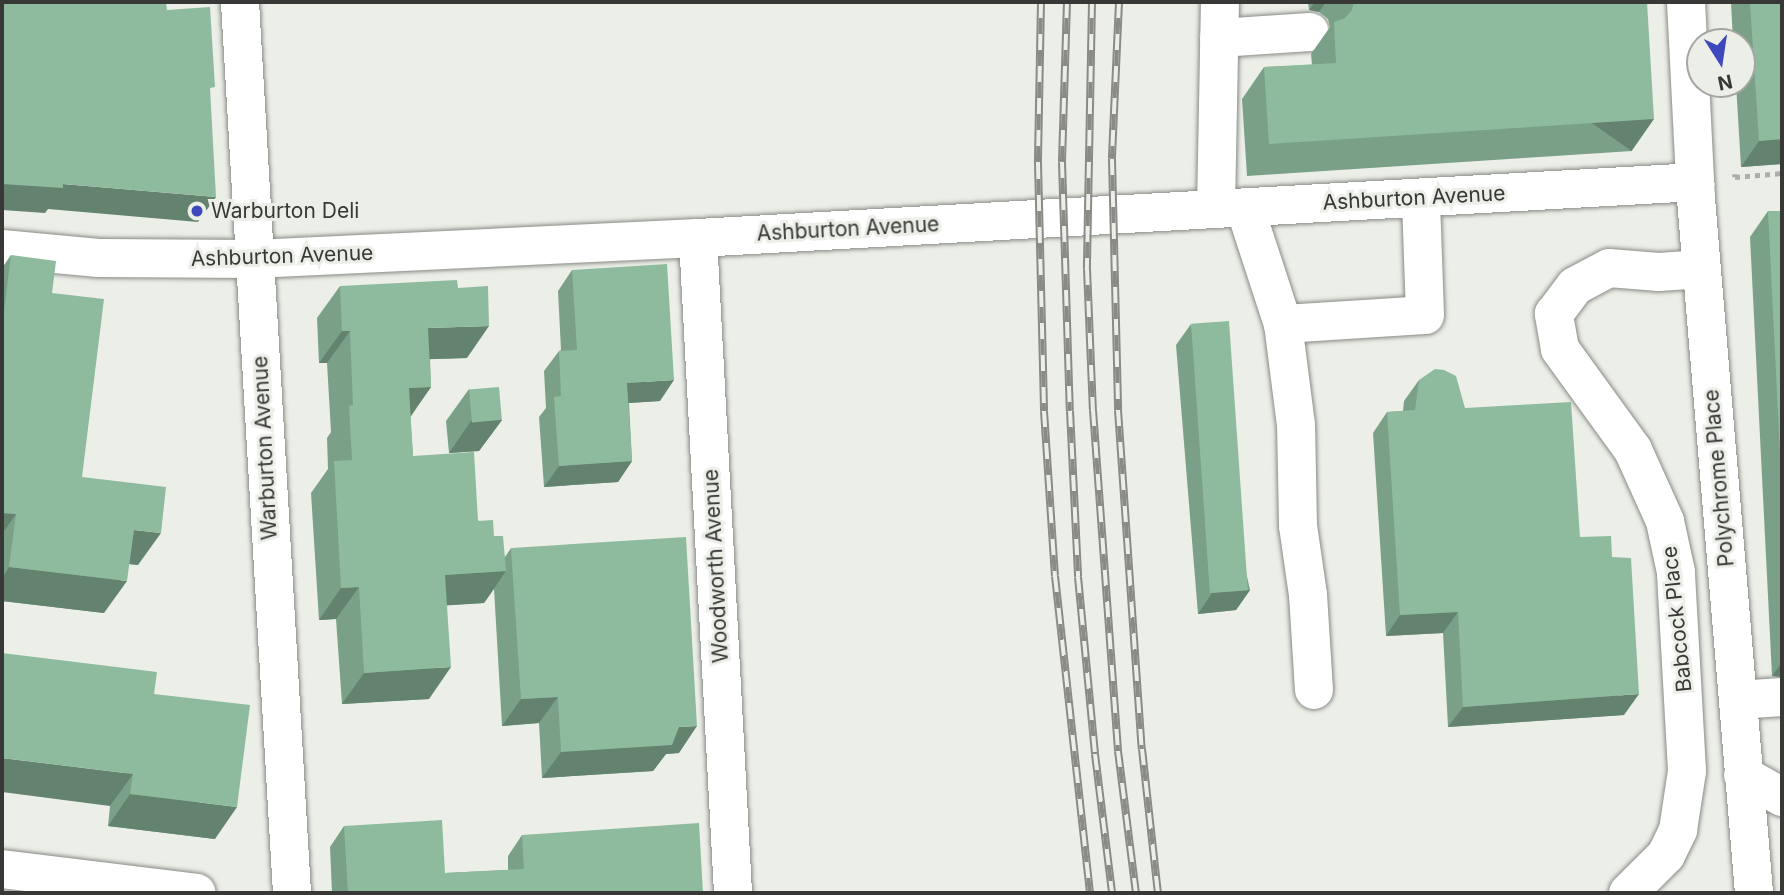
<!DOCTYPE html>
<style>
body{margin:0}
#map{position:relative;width:1784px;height:895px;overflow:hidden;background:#ecefe8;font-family:Inter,sans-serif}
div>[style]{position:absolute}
.path>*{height:4.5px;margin-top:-2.25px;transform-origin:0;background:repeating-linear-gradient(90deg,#acafa9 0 5px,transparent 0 10px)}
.roads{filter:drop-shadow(0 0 2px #888b84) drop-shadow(0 0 2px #888b84)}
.minor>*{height:38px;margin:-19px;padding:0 19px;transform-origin:19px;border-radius:19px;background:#fff}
.rail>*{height:8px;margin-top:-4px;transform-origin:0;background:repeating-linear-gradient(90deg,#ecefe8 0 16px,#8a8b87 0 32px);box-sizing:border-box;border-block:2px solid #8a8b87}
.wall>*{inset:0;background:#7aa188}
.shaded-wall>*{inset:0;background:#63836f;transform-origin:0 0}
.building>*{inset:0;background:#8ebb9e;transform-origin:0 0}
.dots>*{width:19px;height:19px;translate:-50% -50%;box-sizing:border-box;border:4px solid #ecefe8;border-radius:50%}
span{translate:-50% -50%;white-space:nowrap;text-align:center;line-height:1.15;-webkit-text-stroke:6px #ecefe8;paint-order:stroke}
.street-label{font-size:21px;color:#383936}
.poi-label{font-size:21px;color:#383936}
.left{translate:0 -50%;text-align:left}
.frame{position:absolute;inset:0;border:4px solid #383936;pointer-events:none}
.north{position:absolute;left:1686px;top:28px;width:70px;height:70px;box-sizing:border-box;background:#ecefe8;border:2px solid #a4a6a1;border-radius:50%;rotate:168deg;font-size:19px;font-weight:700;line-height:28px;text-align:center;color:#383936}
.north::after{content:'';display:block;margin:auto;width:24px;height:32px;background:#3d49bd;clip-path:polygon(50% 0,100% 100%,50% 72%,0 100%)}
</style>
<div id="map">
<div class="path">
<div style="left:1735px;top:174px;width:3px;rotate:90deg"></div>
<div style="left:1735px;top:177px;width:47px;rotate:-4.9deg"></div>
</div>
<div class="roads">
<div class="minor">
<div style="left:240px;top:2px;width:893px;rotate:86.66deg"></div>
<div style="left:1686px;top:2px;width:197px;rotate:87.1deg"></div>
<div style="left:1696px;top:199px;width:696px;rotate:85.22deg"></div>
<div style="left:1219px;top:38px;width:91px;rotate:-3.8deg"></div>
<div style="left:1245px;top:208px;width:122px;rotate:71.9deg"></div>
<div style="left:1216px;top:209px;width:207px;rotate:-88.9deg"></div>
<div style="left:698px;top:238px;width:656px;rotate:86.94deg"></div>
<div style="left:2px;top:249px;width:97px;rotate:5.3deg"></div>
<div style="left:99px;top:258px;width:155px;rotate:0.4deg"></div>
<div style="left:254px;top:259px;width:444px;rotate:-2.7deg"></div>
<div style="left:698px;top:238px;width:999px;rotate:-3.21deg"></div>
<div style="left:1314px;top:690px;width:95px;rotate:-93.6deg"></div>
<div style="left:1308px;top:595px;width:70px;rotate:-98.2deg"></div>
<div style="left:1298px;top:526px;width:101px;rotate:-91.1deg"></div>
<div style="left:1296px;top:425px;width:102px;rotate:-97.3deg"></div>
<div style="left:1283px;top:324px;width:142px;rotate:-3.6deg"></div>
<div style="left:1425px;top:315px;width:117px;rotate:-92deg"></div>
<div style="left:1738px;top:700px;width:44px;rotate:-3.9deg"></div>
<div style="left:1743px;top:775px;width:45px;rotate:29.4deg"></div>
<div style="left:2px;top:869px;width:196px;rotate:7deg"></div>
<div style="left:1628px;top:893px;width:54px;rotate:-45deg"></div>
<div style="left:1666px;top:855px;width:28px;rotate:-64deg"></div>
<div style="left:1678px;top:830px;width:60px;rotate:-81.3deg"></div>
<div style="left:1687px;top:771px;width:199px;rotate:-93.2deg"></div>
<div style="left:1676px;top:572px;width:52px;rotate:-102.2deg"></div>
<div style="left:1665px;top:521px;width:78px;rotate:-114.3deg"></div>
<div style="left:1633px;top:450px;width:125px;rotate:-125.9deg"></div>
<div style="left:1560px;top:349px;width:36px;rotate:-100deg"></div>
<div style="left:1554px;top:314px;width:35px;rotate:-53deg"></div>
<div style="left:1575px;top:286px;width:38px;rotate:-28deg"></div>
<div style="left:1609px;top:268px;width:50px;rotate:4.6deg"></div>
<div style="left:1659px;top:272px;width:43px;rotate:-4deg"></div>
</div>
</div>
<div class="rail">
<div style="left:1041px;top:2px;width:161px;rotate:91.1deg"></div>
<div style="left:1038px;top:163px;width:248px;rotate:88.6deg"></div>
<div style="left:1044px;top:411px;width:165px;rotate:86.2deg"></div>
<div style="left:1055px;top:576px;width:319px;rotate:83.7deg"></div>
<div style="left:1067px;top:2px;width:160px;rotate:91.8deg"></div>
<div style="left:1062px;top:162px;width:249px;rotate:88.2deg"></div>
<div style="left:1070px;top:411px;width:166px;rotate:87.2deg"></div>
<div style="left:1078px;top:577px;width:178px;rotate:84.5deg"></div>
<div style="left:1095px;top:754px;width:140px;rotate:83deg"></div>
<div style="left:1092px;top:2px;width:267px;rotate:91.1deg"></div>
<div style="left:1087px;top:269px;width:141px;rotate:87.6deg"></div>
<div style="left:1093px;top:410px;width:342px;rotate:85.8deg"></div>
<div style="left:1118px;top:751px;width:143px;rotate:82.8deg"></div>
<div style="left:1119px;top:2px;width:157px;rotate:92.6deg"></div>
<div style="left:1112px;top:159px;width:251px;rotate:88.6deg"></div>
<div style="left:1118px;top:410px;width:340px;rotate:86deg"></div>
<div style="left:1142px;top:749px;width:145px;rotate:83.7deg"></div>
</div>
<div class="wall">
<div style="clip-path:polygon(1308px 2px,1647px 2px,1632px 151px,1247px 176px,1242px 99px,1264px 67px,1312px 65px,1311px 54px,1330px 27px,1328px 19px,1319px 12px,1309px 10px)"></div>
<div style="clip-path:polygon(1731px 2px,1782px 2px,1782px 164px,1741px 167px,1736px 84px,1742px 84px,1742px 42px,1733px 42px)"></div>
<div style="clip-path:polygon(1768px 211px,1782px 211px,1782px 677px,1772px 676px,1750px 237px)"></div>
<div style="clip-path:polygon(11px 255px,52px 293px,82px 477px,138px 565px,129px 564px,104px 613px,2px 601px,2px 268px)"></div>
<div style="clip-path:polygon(572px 270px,660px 401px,629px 403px,632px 461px,618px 482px,544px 487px,539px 417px,546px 408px,544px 371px,559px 351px,561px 350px,558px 291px)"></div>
<div style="clip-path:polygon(340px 286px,467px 358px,430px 359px,431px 387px,410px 416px,413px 456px,494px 536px,505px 557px,511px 548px,679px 753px,666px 754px,653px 771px,542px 778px,539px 723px,502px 726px,494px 589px,484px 603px,447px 605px,429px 699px,342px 704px,336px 619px,319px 620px,311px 493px,328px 469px,327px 438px,331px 432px,327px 363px,319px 363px,317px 318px)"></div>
<div style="clip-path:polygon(1191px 324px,1250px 590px,1236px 610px,1198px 614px,1176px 345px)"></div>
<div style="clip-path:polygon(1419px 380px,1465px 408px,1580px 537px,1624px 715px,1448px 727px,1443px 633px,1386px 636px,1373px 433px,1387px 412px,1403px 411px,1404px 401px)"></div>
<div style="clip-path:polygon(469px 389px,502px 420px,479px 451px,449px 453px,446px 421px)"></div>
<div style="clip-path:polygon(154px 694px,215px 839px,108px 826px,110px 806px)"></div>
<div style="clip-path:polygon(344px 826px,445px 873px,508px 870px,508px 856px,522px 835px,703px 893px,332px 893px,330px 847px)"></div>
</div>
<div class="shaded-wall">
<div style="clip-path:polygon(1315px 2px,1326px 2px,1319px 12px,1309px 10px)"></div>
<div style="left:1654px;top:119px;width:39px;height:386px;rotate:125deg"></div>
<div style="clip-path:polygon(1782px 139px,1782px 164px,1741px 167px,1759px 141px)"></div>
<div style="clip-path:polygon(2px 184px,63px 184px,216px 197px,198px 222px,48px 209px,45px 213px,2px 210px)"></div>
<div style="clip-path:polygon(489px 326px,467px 358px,406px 360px,428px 328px)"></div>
<div style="clip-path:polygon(342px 331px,350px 331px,327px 363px,319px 363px)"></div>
<div style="clip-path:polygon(674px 380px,660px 401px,613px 404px,627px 383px)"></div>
<div style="clip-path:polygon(431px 387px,409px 419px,409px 388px)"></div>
<div style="clip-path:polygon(502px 420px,479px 451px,449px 453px,471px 421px)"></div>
<div style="clip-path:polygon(632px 461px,618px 482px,544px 487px,559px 466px)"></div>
<div style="clip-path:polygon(2px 513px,16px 514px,2px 534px)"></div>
<div style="clip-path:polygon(134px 530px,161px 533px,138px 565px,111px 562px)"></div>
<div style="clip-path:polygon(9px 567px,127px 581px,104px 613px,2px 601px,2px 578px)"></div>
<div style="clip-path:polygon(506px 571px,484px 603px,423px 607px,445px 575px)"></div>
<div style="clip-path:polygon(359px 587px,336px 619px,319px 620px,341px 588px)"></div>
<div style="clip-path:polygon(1250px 590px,1236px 610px,1198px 614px,1212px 593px)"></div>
<div style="clip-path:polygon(1458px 612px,1443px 633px,1386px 636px,1400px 615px)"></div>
<div style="clip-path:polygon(1782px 662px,1782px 677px,1772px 676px)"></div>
<div style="clip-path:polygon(451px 667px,429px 699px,342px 704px,364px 673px)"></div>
<div style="clip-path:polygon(1639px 694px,1624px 715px,1448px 727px,1463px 707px)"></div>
<div style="clip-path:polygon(558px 697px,539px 723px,502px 726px,521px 699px)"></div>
<div style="clip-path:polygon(697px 726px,679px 753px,666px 754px,653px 771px,542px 778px,561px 752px,679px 727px)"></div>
<div style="clip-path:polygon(2px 758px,133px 774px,110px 806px,2px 792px)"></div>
<div style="clip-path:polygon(130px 794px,237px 807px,215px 839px,108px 826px)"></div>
</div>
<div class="building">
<div style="clip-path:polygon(2px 2px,166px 2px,167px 10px,210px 7px,215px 87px,210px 88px,216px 197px,63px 184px,63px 188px,2px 184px)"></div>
<div style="clip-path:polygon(1354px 2px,1647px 2px,1654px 119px,1269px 144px,1264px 67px,1336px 63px,1334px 22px,1345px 18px,1352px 10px)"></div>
<div style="clip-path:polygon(1750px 2px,1782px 2px,1782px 139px,1759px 141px)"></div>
<div style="clip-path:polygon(1768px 211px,1782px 211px,1782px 494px)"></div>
<div style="clip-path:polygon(11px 255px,56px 261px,52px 293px,104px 299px,82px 477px,166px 487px,161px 533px,134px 530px,127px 581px,9px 567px,16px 514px,2px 513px,2px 328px)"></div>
<div style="clip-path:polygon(667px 264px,674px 380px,627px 383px,632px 461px,559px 466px,554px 397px,561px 396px,559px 351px,577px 350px,572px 270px)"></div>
<div style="clip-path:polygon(457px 280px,458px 288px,488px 286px,489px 326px,428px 328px,431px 387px,409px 388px,413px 456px,474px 452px,478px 521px,493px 520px,494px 536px,503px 536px,506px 571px,445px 575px,451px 667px,364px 673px,359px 587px,341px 588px,334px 461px,352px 460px,349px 406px,353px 405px,350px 331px,342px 331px,340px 286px)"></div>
<div style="left:1229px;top:321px;width:270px;height:38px;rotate:86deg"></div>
<div style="clip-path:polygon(1435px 369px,1444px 370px,1456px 376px,1465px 408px,1571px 402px,1580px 537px,1611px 536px,1612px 557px,1631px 558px,1639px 694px,1463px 707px,1458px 612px,1400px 615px,1387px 412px,1415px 410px,1419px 380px)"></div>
<div style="left:499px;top:387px;width:33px;height:30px;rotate:85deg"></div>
<div style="clip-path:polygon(686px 537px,697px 726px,679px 727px,672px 745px,561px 752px,558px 697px,521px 699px,511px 548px)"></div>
<div style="clip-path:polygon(2px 653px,157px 672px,154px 694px,250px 705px,237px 807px,130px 794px,133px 774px,2px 758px)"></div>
<div style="clip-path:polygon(442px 820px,445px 873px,524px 869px,522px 835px,699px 823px,703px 893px,348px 893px,344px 826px)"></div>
</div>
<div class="dots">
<div style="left:197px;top:211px;background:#3d49bd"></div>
</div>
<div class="street-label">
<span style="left:1414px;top:198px;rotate:-3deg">Ashburton Avenue</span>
<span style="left:848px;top:229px;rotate:-3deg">Ashburton Avenue</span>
<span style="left:282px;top:256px;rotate:-2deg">Ashburton Avenue</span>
<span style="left:265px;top:448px;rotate:-93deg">Warburton Avenue</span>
<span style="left:1719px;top:478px;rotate:-95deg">Polychrome Place</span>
<span style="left:716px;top:566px;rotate:-93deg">Woodworth Avenue</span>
<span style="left:1677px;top:619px;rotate:-96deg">Babcock Place</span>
</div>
<div class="poi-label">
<span class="left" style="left:211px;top:211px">Warburton Deli</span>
</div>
<div class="frame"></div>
<div class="north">N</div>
</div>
